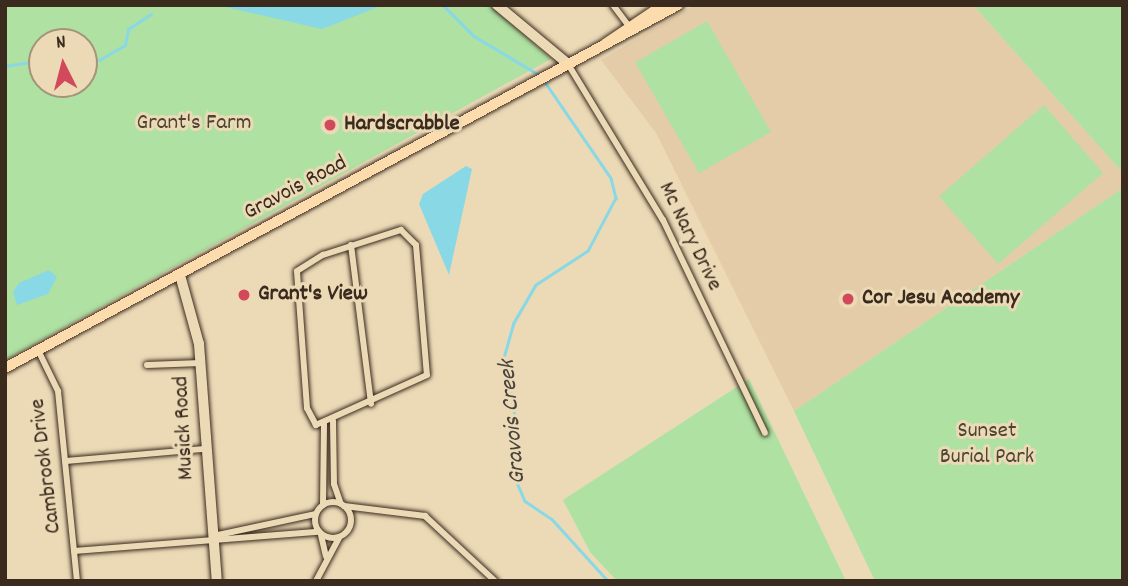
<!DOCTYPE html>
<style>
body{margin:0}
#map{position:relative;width:1128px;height:586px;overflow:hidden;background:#ecdab7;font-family:Dekko,sans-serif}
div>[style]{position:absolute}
.built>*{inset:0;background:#e5cca8}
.green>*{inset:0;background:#aee1a2;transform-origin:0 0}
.water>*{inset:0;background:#89d8e5}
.stream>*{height:2.5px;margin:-1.25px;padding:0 1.25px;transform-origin:1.25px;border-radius:1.25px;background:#89d8e5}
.roads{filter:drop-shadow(0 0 2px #3b2a1e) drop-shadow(0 0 2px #3b2a1e)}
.street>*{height:6px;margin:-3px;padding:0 3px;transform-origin:3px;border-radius:3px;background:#ecdab7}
.street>.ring{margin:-3px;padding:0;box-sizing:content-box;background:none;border:6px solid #ecdab7;border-radius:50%}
.secondary>*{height:10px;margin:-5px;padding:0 5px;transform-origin:5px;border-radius:5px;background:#ecdab7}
.primary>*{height:10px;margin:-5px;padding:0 5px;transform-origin:5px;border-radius:5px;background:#fcdcac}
.dots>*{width:19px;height:19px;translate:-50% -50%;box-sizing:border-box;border:4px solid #ecdab7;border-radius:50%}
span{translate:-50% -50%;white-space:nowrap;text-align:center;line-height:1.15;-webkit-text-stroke:6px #ecdab7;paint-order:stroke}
.park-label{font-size:23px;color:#4c4532}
.poi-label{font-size:23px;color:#3b2a1e;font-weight:700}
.left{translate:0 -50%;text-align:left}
.street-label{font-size:23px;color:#3b2a1e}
.water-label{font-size:24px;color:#47443c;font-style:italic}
.frame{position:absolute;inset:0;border:7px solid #3b2a1e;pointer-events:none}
.north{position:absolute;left:28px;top:28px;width:70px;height:70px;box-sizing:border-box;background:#ecdab7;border:2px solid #a5947a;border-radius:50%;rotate:354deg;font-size:19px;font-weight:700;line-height:28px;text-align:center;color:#3b2a1e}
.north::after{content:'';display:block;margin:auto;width:24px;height:32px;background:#d1495b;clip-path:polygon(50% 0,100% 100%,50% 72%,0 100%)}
</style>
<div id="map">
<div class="built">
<div style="clip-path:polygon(694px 5px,973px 5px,1123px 173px,1123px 188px,794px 411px,656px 133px,601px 60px)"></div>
</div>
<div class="green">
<div style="clip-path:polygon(evenodd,5px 5px,490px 5px,551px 59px,5px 360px,5px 5px,42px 42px,84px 42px,84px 84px,42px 84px,42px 42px)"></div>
<div style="clip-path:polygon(973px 5px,1123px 5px,1123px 173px)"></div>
<div style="left:707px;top:21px;width:128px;height:83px;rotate:60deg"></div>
<div style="left:1044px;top:105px;width:90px;height:139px;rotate:49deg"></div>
<div style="clip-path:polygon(1123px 188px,1123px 581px,875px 581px,794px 411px)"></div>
<div style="clip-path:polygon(749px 379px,846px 581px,617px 581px,590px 552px,563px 500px)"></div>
</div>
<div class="water">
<div style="clip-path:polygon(216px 5px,383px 5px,322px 29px)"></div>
<div style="clip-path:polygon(466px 166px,472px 169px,449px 275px,419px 204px,423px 194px)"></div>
<div style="clip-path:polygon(49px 270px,57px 277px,48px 294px,17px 305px,13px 292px,19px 283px)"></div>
</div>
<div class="stream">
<div style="left:443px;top:5px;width:44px;rotate:45deg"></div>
<div style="left:474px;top:36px;width:78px;rotate:30.8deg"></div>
<div style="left:84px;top:60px;width:15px"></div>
<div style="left:99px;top:60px;width:30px;rotate:-30deg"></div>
<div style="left:125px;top:45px;width:16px;rotate:-79deg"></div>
<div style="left:128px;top:29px;width:27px;rotate:-33deg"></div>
<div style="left:5px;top:66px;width:37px;rotate:-9deg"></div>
<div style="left:545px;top:82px;width:116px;rotate:55.5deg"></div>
<div style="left:611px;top:178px;width:21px;rotate:76deg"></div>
<div style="left:616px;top:198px;width:60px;rotate:117.8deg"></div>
<div style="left:588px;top:251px;width:62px;rotate:146.8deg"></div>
<div style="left:536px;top:285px;width:44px;rotate:120.1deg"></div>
<div style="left:514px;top:323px;width:35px;rotate:106deg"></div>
<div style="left:504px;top:357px;width:60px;rotate:79.4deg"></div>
<div style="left:515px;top:416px;width:64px;rotate:89.1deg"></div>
<div style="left:516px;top:480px;width:23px;rotate:67deg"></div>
<div style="left:525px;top:501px;width:32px;rotate:34deg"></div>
<div style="left:552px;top:519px;width:84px;rotate:47.9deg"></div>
</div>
<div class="roads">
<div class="street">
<div style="left:613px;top:5px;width:25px;rotate:53deg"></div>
<div style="left:568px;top:64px;width:183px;rotate:58.7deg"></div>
<div style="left:663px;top:220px;width:236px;rotate:64.4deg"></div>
<div style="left:401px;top:230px;width:21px;rotate:45deg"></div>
<div style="left:416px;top:245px;width:130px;rotate:85.2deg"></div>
<div style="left:427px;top:375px;width:122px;rotate:155.8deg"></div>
<div style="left:316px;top:425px;width:19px;rotate:-118deg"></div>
<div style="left:307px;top:408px;width:137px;rotate:-94.2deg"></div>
<div style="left:297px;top:271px;width:31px;rotate:-32deg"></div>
<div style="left:323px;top:255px;width:82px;rotate:-17.8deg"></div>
<div style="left:351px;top:245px;width:160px;rotate:82.8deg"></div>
<div style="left:38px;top:350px;width:46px;rotate:64deg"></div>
<div style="left:58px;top:391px;width:191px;rotate:84.3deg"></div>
<div style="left:147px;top:365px;width:54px;rotate:-2.1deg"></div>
<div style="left:333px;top:421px;width:63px;rotate:89.1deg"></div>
<div style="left:334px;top:484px;width:21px;rotate:71deg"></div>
<div style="left:66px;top:461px;width:139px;rotate:-5deg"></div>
<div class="ring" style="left:315px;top:502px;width:30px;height:30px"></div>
<div style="left:323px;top:505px;width:81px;rotate:-89.3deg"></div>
<div style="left:344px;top:506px;width:82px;rotate:7deg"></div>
<div style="left:425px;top:516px;width:96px;rotate:42.9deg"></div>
<div style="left:218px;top:535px;width:99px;rotate:-12.2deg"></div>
<div style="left:321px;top:535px;width:22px;rotate:77deg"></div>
<div style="left:74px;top:551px;width:245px;rotate:-4.5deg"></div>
<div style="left:316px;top:581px;width:49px;rotate:-61.9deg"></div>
</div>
<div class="secondary">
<div style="left:497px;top:5px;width:92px;rotate:39.7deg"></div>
<div style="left:180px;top:275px;width:72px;rotate:74.6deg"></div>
<div style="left:199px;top:344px;width:238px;rotate:85.7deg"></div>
</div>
<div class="primary">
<div style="left:605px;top:44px;width:70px;rotate:-33.9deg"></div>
<div style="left:5px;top:368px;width:765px;rotate:-28.34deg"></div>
</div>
</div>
<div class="dots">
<div style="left:330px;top:125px;background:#d1495b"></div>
<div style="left:244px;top:295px;background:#d1495b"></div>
<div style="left:848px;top:299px;background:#d1495b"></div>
</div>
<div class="park-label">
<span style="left:194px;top:124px">Grant's Farm</span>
<span style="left:987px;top:445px">Sunset<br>Burial Park</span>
</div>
<div class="poi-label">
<span class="left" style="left:344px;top:125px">Hardscrabble</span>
<span class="left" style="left:258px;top:295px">Grant's View</span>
<span class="left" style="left:862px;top:299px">Cor Jesu Academy</span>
</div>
<div class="street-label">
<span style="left:296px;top:189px;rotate:-28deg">Gravois Road</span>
<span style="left:689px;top:237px;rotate:64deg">Mc Nary Drive</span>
<span style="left:185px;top:428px;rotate:-93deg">Musick Road</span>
<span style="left:47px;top:466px;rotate:-97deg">Cambrook Drive</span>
</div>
<div class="water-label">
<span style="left:514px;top:422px;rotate:-95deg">Gravois Creek</span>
</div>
<div class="frame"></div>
<div class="north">N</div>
</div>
